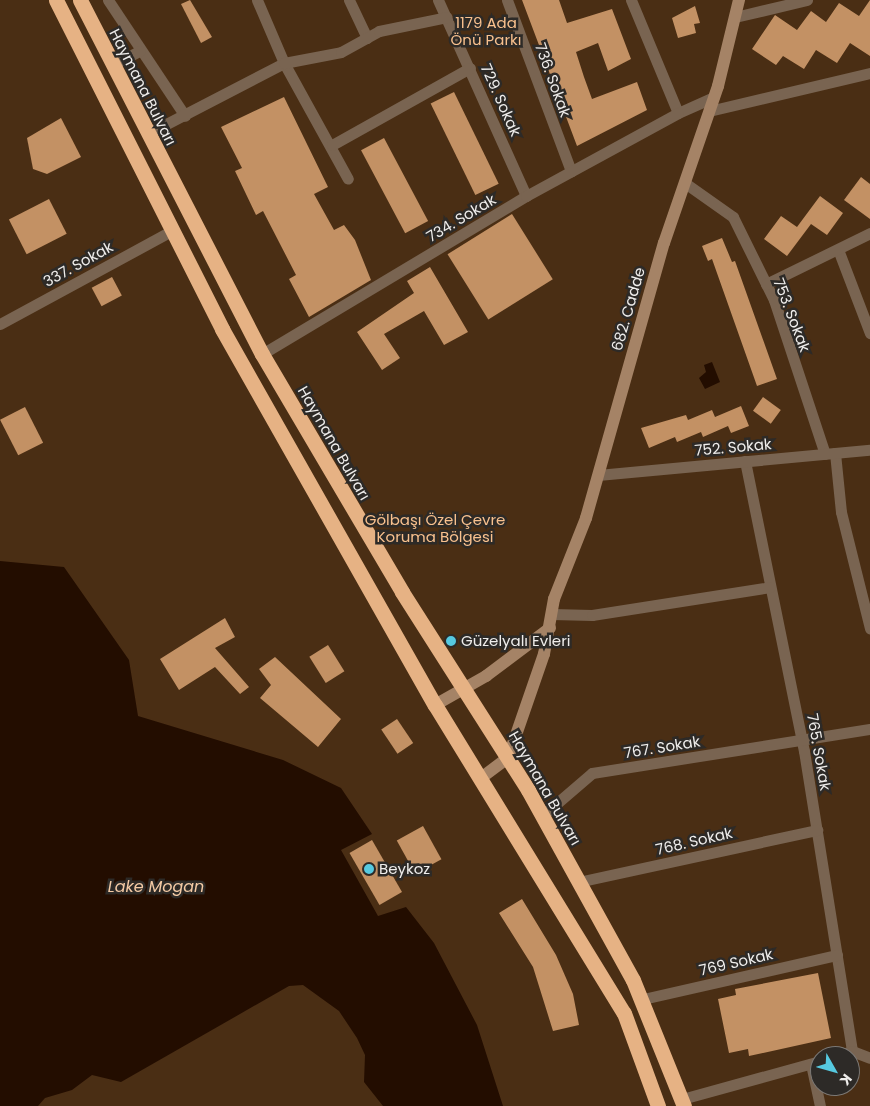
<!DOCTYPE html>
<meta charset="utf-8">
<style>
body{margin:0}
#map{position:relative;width:870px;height:1106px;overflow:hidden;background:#2d2a27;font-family:Poppins,sans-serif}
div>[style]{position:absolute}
.green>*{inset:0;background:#4a2e14}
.water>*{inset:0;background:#230d00}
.building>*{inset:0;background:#c39164;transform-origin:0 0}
.street>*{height:11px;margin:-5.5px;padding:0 5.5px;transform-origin:5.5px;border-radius:5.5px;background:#796451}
.secondary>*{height:12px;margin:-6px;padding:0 6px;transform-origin:6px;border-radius:6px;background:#a58366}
.highway>*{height:15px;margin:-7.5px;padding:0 7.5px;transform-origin:7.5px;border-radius:7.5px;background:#e6b284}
.dots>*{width:14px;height:14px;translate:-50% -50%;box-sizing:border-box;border:2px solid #2d2a27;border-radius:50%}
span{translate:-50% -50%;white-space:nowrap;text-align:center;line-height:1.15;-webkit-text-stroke:5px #2d2a27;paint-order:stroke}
.park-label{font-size:15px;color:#f9c18e}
.street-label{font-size:15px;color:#efedeb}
.poi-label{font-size:15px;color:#efedeb}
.left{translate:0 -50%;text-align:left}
.water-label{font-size:16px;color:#f5cba5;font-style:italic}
.north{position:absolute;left:810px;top:1046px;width:50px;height:50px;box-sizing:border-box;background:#2d2a27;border:1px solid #7b7875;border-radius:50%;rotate:128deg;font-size:14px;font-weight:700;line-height:20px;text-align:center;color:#efedeb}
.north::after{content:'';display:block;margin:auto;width:18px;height:22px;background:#56c9e0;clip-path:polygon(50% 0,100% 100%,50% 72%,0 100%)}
</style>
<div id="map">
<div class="green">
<div style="clip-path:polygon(evenodd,0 0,870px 0,870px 1106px,0 1106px,0 0,820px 1056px,850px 1056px,850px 1086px,820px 1086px,820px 1056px)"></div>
</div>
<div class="water">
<div style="clip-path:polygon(712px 362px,720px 382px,705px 389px,699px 378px,706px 372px,704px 365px)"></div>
<div style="clip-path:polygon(0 561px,64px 567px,129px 660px,138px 716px,283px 760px,341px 788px,372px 834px,341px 850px,378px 916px,406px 907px,434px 943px,477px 1025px,503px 1106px,383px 1106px,364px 1082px,365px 1055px,357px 1038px,339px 1011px,303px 985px,289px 986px,121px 1082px,92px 1075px,72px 1090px,45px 1098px,38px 1106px,0 1106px)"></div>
</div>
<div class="building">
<div style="clip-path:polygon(190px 0,212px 37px,201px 43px,181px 4px)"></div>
<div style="clip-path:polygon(522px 0,559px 0,567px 23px,612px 9px,631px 59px,608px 71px,598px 43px,576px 52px,584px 77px,592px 99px,637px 82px,647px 110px,577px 146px)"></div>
<div style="clip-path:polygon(870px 0,870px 56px,850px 43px,837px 63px,816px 50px,804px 69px,783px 56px,776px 65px,752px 49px,775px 15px,797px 30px,811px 11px,826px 22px,839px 3px,859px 16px)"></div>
<div style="clip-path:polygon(695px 6px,700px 23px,694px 24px,696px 33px,678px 38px,672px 18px)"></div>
<div style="left:454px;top:92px;width:102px;height:26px;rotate:64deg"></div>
<div style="clip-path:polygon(284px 97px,328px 187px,314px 194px,334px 230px,344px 225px,355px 240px,371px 280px,309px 317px,289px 279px,296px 275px,263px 211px,256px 215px,235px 171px,242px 168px,221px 127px)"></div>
<div style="clip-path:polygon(61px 118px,81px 157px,47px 174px,33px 169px,27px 138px)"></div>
<div style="left:384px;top:138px;width:94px;height:26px;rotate:62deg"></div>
<div style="clip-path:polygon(861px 177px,870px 184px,870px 219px,844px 200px)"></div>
<div style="clip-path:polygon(820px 196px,843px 213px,827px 235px,811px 224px,787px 256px,764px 239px,781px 216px,797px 227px)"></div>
<div style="left:49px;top:199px;width:39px;height:45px;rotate:63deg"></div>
<div style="left:512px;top:214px;width:77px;height:76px;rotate:58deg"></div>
<div style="clip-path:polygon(722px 238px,732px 262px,735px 261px,777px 379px,757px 386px,712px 259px,708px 261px,702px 246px)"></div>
<div style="clip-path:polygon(430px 267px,468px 332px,444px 345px,424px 311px,384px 334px,400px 358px,382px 370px,357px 332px,414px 293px,407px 281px)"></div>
<div style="left:112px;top:277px;width:21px;height:23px;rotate:62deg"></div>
<div style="left:763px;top:397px;width:22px;height:17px;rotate:36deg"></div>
<div style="clip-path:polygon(741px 406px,749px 426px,731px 433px,728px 426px,703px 437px,701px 432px,677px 442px,675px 437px,649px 448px,641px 428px,686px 415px,688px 420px,712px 410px,715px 417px)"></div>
<div style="left:25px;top:407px;width:40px;height:28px;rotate:63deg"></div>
<div style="clip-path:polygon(225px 618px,235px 637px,215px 648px,249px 687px,240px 694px,215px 667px,179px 690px,160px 659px)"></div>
<div style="left:328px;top:645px;width:31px;height:22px;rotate:58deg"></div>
<div style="clip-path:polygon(275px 657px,341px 719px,318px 747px,260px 698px,271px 685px,259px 669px)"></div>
<div style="left:397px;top:719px;width:29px;height:19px;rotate:56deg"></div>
<div style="left:423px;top:826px;width:38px;height:30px;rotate:61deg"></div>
<div style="left:372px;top:840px;width:60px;height:26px;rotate:60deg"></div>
<div style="clip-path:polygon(522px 899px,556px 955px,573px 994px,579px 1025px,553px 1031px,533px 967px,499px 913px)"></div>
<div style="clip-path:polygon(818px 973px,831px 1038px,749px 1056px,748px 1049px,729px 1053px,718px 999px,736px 995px,735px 989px)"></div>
</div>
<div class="street">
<div style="left:108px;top:0;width:139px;rotate:56.4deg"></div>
<div style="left:257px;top:0;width:69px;rotate:66.8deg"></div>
<div style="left:284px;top:63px;width:132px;rotate:61.1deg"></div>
<div style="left:349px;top:0;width:42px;rotate:64.7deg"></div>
<div style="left:438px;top:0;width:215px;rotate:65.8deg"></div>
<div style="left:507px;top:0;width:183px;rotate:69.5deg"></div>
<div style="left:631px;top:0;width:122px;rotate:67.4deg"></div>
<div style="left:678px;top:113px;width:39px;rotate:-24deg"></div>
<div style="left:735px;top:17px;width:74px;rotate:-13.3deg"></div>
<div style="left:112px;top:65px;width:31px;rotate:-27deg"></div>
<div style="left:709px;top:111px;width:165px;rotate:-13.3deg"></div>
<div style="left:147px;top:134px;width:154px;rotate:-27.4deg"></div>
<div style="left:284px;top:63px;width:58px;rotate:-10.9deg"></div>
<div style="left:341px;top:52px;width:43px;rotate:-28.9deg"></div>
<div style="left:379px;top:31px;width:69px;rotate:-11.6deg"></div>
<div style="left:332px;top:145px;width:158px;rotate:-29.2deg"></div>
<div style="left:685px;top:183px;width:59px;rotate:35.3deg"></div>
<div style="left:733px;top:217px;width:93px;rotate:63.7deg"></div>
<div style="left:774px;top:300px;width:162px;rotate:71.7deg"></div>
<div style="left:839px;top:252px;width:87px;rotate:69.1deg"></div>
<div style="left:766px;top:284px;width:116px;rotate:-26.1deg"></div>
<div style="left:0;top:324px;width:195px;rotate:-28.5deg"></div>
<div style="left:262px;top:354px;width:308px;rotate:-30.9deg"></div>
<div style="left:526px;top:196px;width:173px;rotate:-28.6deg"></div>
<div style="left:835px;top:453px;width:59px;rotate:84.2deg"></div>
<div style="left:841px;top:512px;width:120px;rotate:76deg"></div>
<div style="left:745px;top:461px;width:296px;rotate:78.5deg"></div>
<div style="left:804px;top:751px;width:304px;rotate:80.9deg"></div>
<div style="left:598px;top:475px;width:273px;rotate:-5.3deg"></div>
<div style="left:552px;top:614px;width:40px;rotate:1.4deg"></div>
<div style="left:592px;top:615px;width:180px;rotate:-8.9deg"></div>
<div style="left:542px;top:816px;width:66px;rotate:-40.7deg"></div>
<div style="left:592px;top:773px;width:281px;rotate:-9deg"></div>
<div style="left:578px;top:882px;width:245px;rotate:-12.3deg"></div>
<div style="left:643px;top:999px;width:199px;rotate:-12.8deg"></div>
<div style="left:835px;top:1056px;width:18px;rotate:-16deg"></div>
<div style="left:852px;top:1051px;width:19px;rotate:21deg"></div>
<div style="left:811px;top:1064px;width:43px;rotate:77.9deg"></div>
<div style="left:682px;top:1099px;width:143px;rotate:-15.4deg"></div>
</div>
<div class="secondary">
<div style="left:435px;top:705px;width:59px;rotate:-29.6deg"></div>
<div style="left:486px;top:676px;width:80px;rotate:-36.9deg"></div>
<div style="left:481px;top:778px;width:34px;rotate:-37deg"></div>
<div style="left:508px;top:758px;width:110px;rotate:-70.9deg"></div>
<div style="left:544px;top:654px;width:56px;rotate:-79.7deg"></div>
<div style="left:554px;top:599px;width:87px;rotate:-68.4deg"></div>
<div style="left:586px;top:518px;width:286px;rotate:-74.2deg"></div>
<div style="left:664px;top:243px;width:166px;rotate:-71deg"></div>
<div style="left:718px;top:86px;width:89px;rotate:-76.3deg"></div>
</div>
<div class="highway">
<div style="left:56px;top:0;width:369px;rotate:63.2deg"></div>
<div style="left:222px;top:329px;width:432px;rotate:60.5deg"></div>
<div style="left:435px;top:705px;width:361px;rotate:58.5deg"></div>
<div style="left:624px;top:1013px;width:99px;rotate:69.9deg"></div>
<div style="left:80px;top:0;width:398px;rotate:62.8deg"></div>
<div style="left:262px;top:354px;width:276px;rotate:59.5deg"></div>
<div style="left:402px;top:592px;width:235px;rotate:57.5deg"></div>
<div style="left:528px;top:790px;width:217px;rotate:61.1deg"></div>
<div style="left:633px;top:980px;width:136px;rotate:68deg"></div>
</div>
<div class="dots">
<div style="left:451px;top:641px;background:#56c9e0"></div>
<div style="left:369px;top:869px;background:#56c9e0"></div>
</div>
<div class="park-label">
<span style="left:486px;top:31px">1179 Ada<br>Önü Parkı</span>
<span style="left:435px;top:528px">Gölbaşı Özel Çevre<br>Koruma Bölgesi</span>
</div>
<div class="street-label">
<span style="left:553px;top:80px;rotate:70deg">736. Sokak</span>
<span style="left:143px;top:87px;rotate:63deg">Haymana Bulvarı</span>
<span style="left:501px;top:100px;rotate:66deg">729. Sokak</span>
<span style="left:461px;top:218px;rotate:-31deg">734. Sokak</span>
<span style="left:78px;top:264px;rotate:-29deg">337. Sokak</span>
<span style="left:628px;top:309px;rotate:-74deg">682. Cadde</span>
<span style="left:792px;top:315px;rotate:69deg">753. Sokak</span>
<span style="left:334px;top:443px;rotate:60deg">Haymana Bulvarı</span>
<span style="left:733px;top:447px;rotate:-5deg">752. Sokak</span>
<span style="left:662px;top:747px;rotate:-9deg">767. Sokak</span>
<span style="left:819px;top:752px;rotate:80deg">765. Sokak</span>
<span style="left:545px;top:788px;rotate:60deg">Haymana Bulvarı</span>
<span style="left:694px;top:841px;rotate:-13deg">768. Sokak</span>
<span style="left:736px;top:962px;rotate:-13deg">769 Sokak</span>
</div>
<div class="poi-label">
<span class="left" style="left:461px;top:641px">Güzelyalı Evleri</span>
<span class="left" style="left:379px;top:869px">Beykoz</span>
</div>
<div class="water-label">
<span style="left:156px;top:887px">Lake Mogan</span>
</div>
<div class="north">K</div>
</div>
